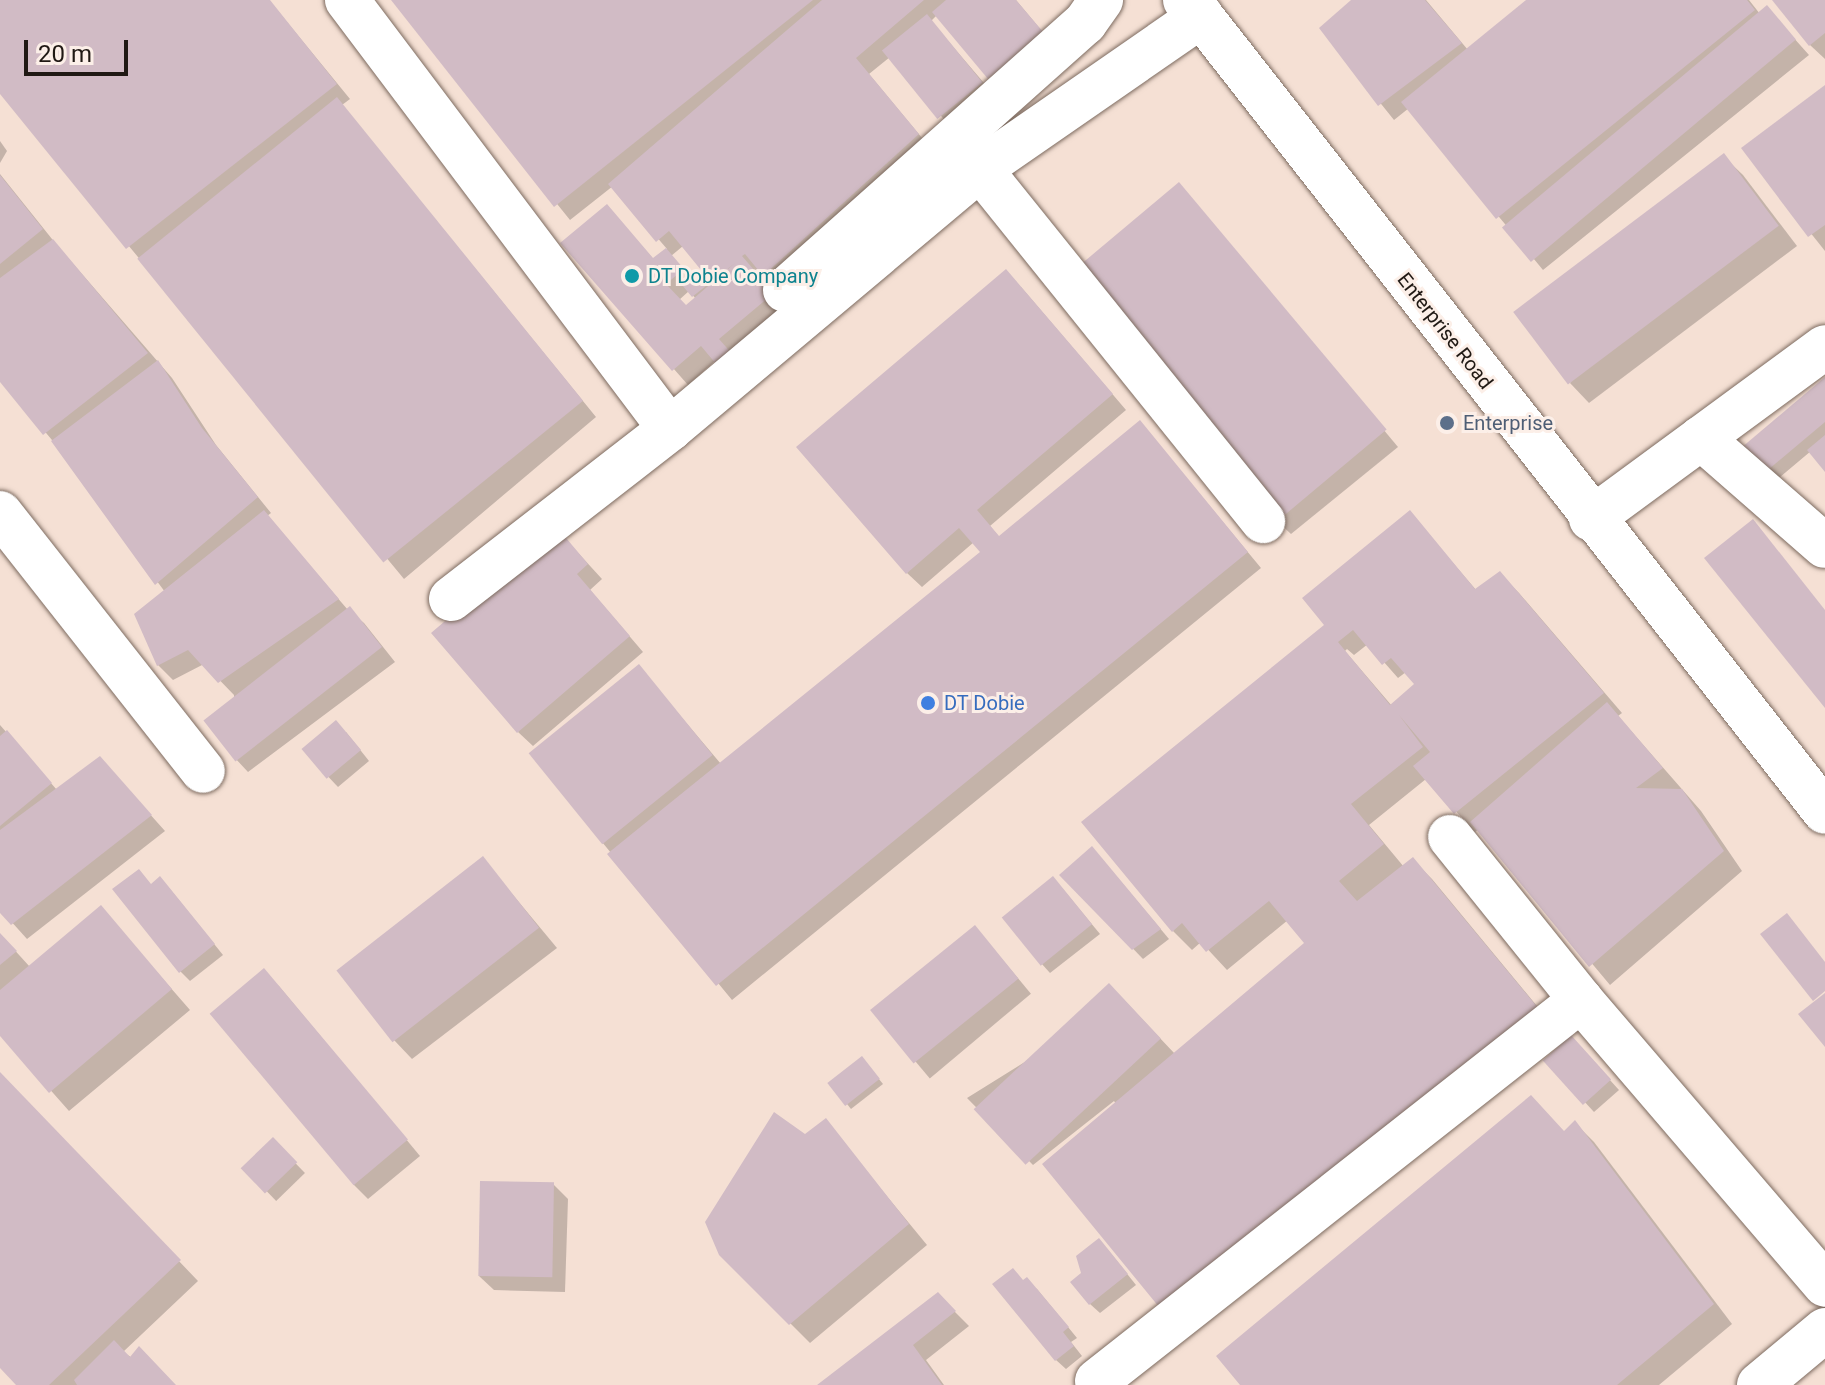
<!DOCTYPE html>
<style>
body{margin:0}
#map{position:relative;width:1825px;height:1385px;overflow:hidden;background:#f5e0d4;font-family:Roboto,sans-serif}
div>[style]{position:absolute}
.shadow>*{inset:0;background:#0003;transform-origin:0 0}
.building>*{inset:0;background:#d1bbc5;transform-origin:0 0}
.roads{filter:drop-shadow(0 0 2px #7d6b60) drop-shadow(0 0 2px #7d6b60)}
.minor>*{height:44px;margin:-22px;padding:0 22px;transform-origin:22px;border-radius:22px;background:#fff}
.major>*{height:44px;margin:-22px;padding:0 22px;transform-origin:22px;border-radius:22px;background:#fff}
.dots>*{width:22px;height:22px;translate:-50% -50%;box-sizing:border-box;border:4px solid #fcefe8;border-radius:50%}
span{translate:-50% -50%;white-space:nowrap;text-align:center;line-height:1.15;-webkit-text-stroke:6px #fcefe8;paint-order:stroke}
.culture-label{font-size:20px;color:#0d838f}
.left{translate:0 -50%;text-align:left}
.street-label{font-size:20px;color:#201914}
.service-label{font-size:20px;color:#4e5e75}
.shop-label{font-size:20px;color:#366cbe}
.scale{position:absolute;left:24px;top:40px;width:104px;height:36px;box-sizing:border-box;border:4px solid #201914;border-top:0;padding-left:10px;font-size:24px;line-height:28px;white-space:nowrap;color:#201914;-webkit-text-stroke:6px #fcefe8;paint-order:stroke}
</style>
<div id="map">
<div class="shadow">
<div style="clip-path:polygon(0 0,269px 0,350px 99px,342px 105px,596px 417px,404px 579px,0 90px)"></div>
<div style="clip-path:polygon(evenodd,393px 0,1016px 0,1057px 49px,1005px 92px,937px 15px,931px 21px,996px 97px,955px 132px,890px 57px,869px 74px,932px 150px,779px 289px,759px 268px,755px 272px,787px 309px,732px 355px,716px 360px,688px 385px,563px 243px,607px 206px,654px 260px,667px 249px,613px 186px,570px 220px,393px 0,683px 246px,703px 270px,692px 279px,671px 256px,683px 246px,393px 0,727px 268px,729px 272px,713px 284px,710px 281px,727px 268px,393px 0,689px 291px,696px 299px,686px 308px,679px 300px,689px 291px)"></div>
<div style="clip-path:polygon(1354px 0,1426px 0,1468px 50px,1529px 0,1749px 0,1760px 14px,1767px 8px,1809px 55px,1543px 270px,1409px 108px,1394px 120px,1321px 29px)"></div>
<div style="clip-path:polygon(1774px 0,1825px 0,1825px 59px,1810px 45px)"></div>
<div style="clip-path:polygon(1825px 87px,1825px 251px,1743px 148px)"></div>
<div style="clip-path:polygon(0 141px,7px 151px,0 163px)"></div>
<div style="clip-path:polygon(1723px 156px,1743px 175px,1797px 246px,1589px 403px,1570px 383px)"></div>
<div style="clip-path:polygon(0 174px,56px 244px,172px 378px,216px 445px,271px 513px,267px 516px,348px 610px,364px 623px,395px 662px,248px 772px,234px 757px,234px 695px,204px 664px,173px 680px,158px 665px,165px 592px,57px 446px,0 378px)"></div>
<div style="clip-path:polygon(1179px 185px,1398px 447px,1291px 534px,1276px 520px)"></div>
<div style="clip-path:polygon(1021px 287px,1126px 410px,990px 526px,1000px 538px,1140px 422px,1261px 568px,732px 1000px,602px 842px,639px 667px,721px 764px,983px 552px,974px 542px,922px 587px,907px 573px)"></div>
<div style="clip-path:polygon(1825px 380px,1825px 469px,1811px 451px,1774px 482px,1764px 473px)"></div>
<div style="clip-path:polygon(evenodd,1410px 513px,1477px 591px,1500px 574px,1519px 593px,1622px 713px,1618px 716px,1701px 811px,1742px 871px,1610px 985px,1479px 829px,1475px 832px,1426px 779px,1369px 825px,1404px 867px,1413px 860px,1432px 879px,1561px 1035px,1116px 1104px,1114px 1101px,1033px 1165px,967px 1098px,1124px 1000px,1175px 1054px,1307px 944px,1288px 920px,1227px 970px,1201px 942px,1192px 950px,1173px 931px,1323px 629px,1410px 513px,1368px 644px,1398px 678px,1406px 672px,1417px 685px,1392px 706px,1345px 651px,1347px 649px,1354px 655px,1368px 644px)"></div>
<div style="clip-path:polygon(570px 544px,602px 579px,590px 590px,643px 652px,533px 746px,518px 732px)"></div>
<div style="clip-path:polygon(0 725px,57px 790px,114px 774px,165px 831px,27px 939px,0 909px)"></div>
<div style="clip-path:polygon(346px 732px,369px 761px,338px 787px,303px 750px)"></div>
<div style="clip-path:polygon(1101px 858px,1169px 939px,1143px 959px,1062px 875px)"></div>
<div style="clip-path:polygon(483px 859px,557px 948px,412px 1059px,393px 1039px)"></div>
<div style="clip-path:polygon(152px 886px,169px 888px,223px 955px,190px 981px,180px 971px)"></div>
<div style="clip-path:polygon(1062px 888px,1100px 934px,1050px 973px,1041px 963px)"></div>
<div style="clip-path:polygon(101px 908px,190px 1010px,69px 1111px,0 1033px,0 934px,30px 967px)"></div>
<div style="left:975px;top:927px;width:87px;height:132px;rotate:50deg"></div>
<div style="clip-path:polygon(278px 985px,420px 1156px,368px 1199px,353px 1184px)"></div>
<div style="clip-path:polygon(1580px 1047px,1619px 1090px,1594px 1112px,1545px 1059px)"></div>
<div style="clip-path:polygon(866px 1063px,883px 1084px,851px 1109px,847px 1104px)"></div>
<div style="clip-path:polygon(0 1074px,198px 1281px,123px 1352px,174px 1385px,19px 1385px,0 1365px)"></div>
<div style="clip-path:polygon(825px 1121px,927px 1245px,810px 1343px,721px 1254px,805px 1136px)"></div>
<div style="clip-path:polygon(1575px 1123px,1594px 1142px,1732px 1324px,1659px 1385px,1243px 1385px)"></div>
<div style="left:273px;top:1140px;width:46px;height:40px;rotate:46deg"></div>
<div style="clip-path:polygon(553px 1184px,568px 1199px,565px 1292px,494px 1290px,479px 1276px)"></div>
<div style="clip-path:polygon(1108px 1250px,1136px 1285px,1100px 1313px,1090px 1304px,1084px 1274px)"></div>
<div style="clip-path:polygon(1024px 1282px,1037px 1289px,1077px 1338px,1071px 1342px,1082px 1356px,1066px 1369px,1056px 1360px)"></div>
<div style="clip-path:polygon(938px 1295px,969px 1326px,926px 1360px,944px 1385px,820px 1385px)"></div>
</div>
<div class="building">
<div style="clip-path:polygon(0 0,270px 0,337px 84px,126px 249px,0 94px)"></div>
<div style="clip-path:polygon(391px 0,813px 0,554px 207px)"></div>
<div style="clip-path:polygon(822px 0,924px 0,856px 58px,919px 134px,763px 276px,745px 254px,742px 256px,774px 293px,719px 339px,741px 364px,727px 377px,701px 346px,672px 371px,560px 243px,607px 204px,653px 258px,666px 248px,684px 269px,666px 284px,686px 305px,735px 263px,692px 297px,682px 285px,701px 270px,669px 231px,656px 242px,608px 184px)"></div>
<div style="clip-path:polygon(946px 0,1016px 0,1044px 33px,988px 79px,932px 12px)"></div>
<div style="clip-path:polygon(1351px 0,1425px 0,1462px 43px,1378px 106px,1319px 28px)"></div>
<div style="clip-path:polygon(1526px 0,1747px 0,1755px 10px,1496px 219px,1401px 102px)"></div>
<div style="clip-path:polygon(1772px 0,1825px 0,1825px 33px,1809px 46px)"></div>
<div style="left:1767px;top:5px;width:45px;height:346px;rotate:50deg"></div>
<div style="left:927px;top:14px;width:88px;height:58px;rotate:51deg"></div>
<div style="clip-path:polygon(1825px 85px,1825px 225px,1808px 237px,1741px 148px)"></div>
<div style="left:337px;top:97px;width:391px;height:257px;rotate:51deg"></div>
<div style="left:1724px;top:153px;width:91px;height:264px;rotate:53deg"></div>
<div style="clip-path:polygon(0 175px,43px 229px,0 264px)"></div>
<div style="left:1179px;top:182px;width:323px;height:142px;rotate:50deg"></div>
<div style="clip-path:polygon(53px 239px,148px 353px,43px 435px,0 382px,0 278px)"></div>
<div style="clip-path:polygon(1006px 269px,1113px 394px,977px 510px,999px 536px,1140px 420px,1248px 552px,716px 986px,607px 854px,980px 552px,959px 528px,906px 574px,796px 447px)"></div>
<div style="clip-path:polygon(158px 360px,202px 428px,258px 497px,155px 585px,51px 441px)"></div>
<div style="clip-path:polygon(1825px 377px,1825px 422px,1763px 474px,1741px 448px)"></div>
<div style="clip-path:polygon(1825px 435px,1825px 472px,1807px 450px)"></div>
<div style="clip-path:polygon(264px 510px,339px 599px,218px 683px,188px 650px,157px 666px,134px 614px)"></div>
<div style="clip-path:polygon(evenodd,1410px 510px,1475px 589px,1500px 571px,1604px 693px,1454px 814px,1413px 766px,1430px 752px,1399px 715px,1423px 747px,1351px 804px,1384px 844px,1339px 881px,1357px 901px,1413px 857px,1543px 1014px,1168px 1318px,1042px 1164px,1304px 943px,1269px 901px,1206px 952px,1182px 923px,1172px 932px,1081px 822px,1324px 625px,1302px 598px,1410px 510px,1353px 630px,1382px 665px,1391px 658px,1414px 684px,1390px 705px,1338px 642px,1353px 630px)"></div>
<div style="clip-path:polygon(1753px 519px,1825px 610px,1825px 708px,1704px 558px)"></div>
<div style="clip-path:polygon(556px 526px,588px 564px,577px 574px,630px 636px,517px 733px,431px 633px)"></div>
<div style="left:350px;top:606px;width:52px;height:186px;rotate:52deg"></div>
<div style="left:639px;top:664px;width:117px;height:142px;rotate:51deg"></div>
<div style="clip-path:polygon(1607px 702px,1663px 768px,1636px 788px,1682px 789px,1724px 851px,1589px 967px,1470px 822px)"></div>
<div style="left:336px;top:720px;width:39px;height:45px;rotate:50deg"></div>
<div style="clip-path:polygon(7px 730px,52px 783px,0 826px,0 736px)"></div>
<div style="clip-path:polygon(100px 756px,152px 815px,11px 925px,0 913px,0 830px)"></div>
<div style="clip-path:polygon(1092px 846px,1161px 929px,1132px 950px,1059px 875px)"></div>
<div style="left:483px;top:856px;width:91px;height:186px;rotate:52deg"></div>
<div style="clip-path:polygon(139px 869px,151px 884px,160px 876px,215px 944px,179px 973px,112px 889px)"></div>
<div style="left:1053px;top:876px;width:62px;height:66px;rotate:51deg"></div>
<div style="clip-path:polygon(101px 905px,172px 989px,49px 1093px,0 1036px,0 990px)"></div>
<div style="clip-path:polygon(1787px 913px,1825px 962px,1825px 991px,1813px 1001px,1760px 934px)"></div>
<div style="left:975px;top:925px;width:69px;height:135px;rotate:51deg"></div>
<div style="clip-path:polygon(0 933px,17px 951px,0 965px)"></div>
<div style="left:264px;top:968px;width:224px;height:71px;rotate:50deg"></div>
<div style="left:1109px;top:983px;width:76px;height:185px;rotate:47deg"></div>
<div style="clip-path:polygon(1825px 993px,1825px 1047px,1798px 1014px)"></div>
<div style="left:1571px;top:1035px;width:60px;height:38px;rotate:48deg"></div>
<div style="left:862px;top:1056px;width:29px;height:44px;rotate:52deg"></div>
<div style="clip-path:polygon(0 1072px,181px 1260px,49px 1385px,16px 1385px,0 1368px)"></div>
<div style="clip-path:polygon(1531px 1095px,1564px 1131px,1575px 1120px,1714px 1304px,1617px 1385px,1240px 1385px,1216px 1356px)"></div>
<div style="clip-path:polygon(774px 1112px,805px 1134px,826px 1118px,909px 1224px,789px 1325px,719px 1255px,705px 1222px)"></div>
<div style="left:273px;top:1137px;width:35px;height:45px;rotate:46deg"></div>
<div style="left:480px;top:1181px;width:74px;height:95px;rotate:1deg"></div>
<div style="clip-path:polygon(1099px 1238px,1128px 1274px,1089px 1305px,1070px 1282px,1081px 1273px,1076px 1256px)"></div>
<div style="clip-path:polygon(1013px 1268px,1023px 1280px,1027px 1277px,1069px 1327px,1063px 1332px,1074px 1346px,1055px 1361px,992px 1284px)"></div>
<div style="clip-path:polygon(938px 1292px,956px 1311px,913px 1345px,942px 1385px,817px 1385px)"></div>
<div style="clip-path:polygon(114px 1340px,130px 1357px,139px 1346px,176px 1385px,77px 1385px,74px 1380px)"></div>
</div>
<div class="roads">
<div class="minor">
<div style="left:347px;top:0;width:537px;rotate:53.02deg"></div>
<div style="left:980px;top:169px;width:452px;rotate:51.2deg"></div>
<div style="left:785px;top:290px;width:402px;rotate:-41.7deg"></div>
<div style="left:1085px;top:23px;width:28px;rotate:-55deg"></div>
<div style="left:1701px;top:438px;width:164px;rotate:41.1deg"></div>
<div style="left:0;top:513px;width:328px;rotate:51.8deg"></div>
<div style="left:1591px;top:519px;width:290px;rotate:-36.3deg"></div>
<div style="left:451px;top:599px;width:277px;rotate:-37.8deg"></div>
<div style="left:670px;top:429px;width:405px;rotate:-40deg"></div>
<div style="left:980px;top:169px;width:269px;rotate:-34.7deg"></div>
<div style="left:1450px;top:837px;width:209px;rotate:51.2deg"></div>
<div style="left:1581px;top:1000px;width:375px;rotate:49.4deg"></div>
<div style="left:1097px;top:1381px;width:616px;rotate:-38.21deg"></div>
<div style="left:1759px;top:1385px;width:86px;rotate:-39.8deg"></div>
</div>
<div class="major">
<div style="left:1185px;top:0;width:23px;rotate:45deg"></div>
<div style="left:1201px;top:16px;width:1011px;rotate:51.91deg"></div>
</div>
</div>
<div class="dots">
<div style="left:632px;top:276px;background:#0f9aa8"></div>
<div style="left:1447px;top:423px;background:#5c6f8a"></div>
<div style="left:928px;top:703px;background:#3f7fe0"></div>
</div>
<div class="culture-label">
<span class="left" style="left:648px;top:276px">DT Dobie Company</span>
</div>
<div class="street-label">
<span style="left:1445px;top:331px;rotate:52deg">Enterprise Road</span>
</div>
<div class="service-label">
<span class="left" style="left:1463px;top:423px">Enterprise</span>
</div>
<div class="shop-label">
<span class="left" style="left:944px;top:703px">DT Dobie</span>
</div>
<div class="scale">20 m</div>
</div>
